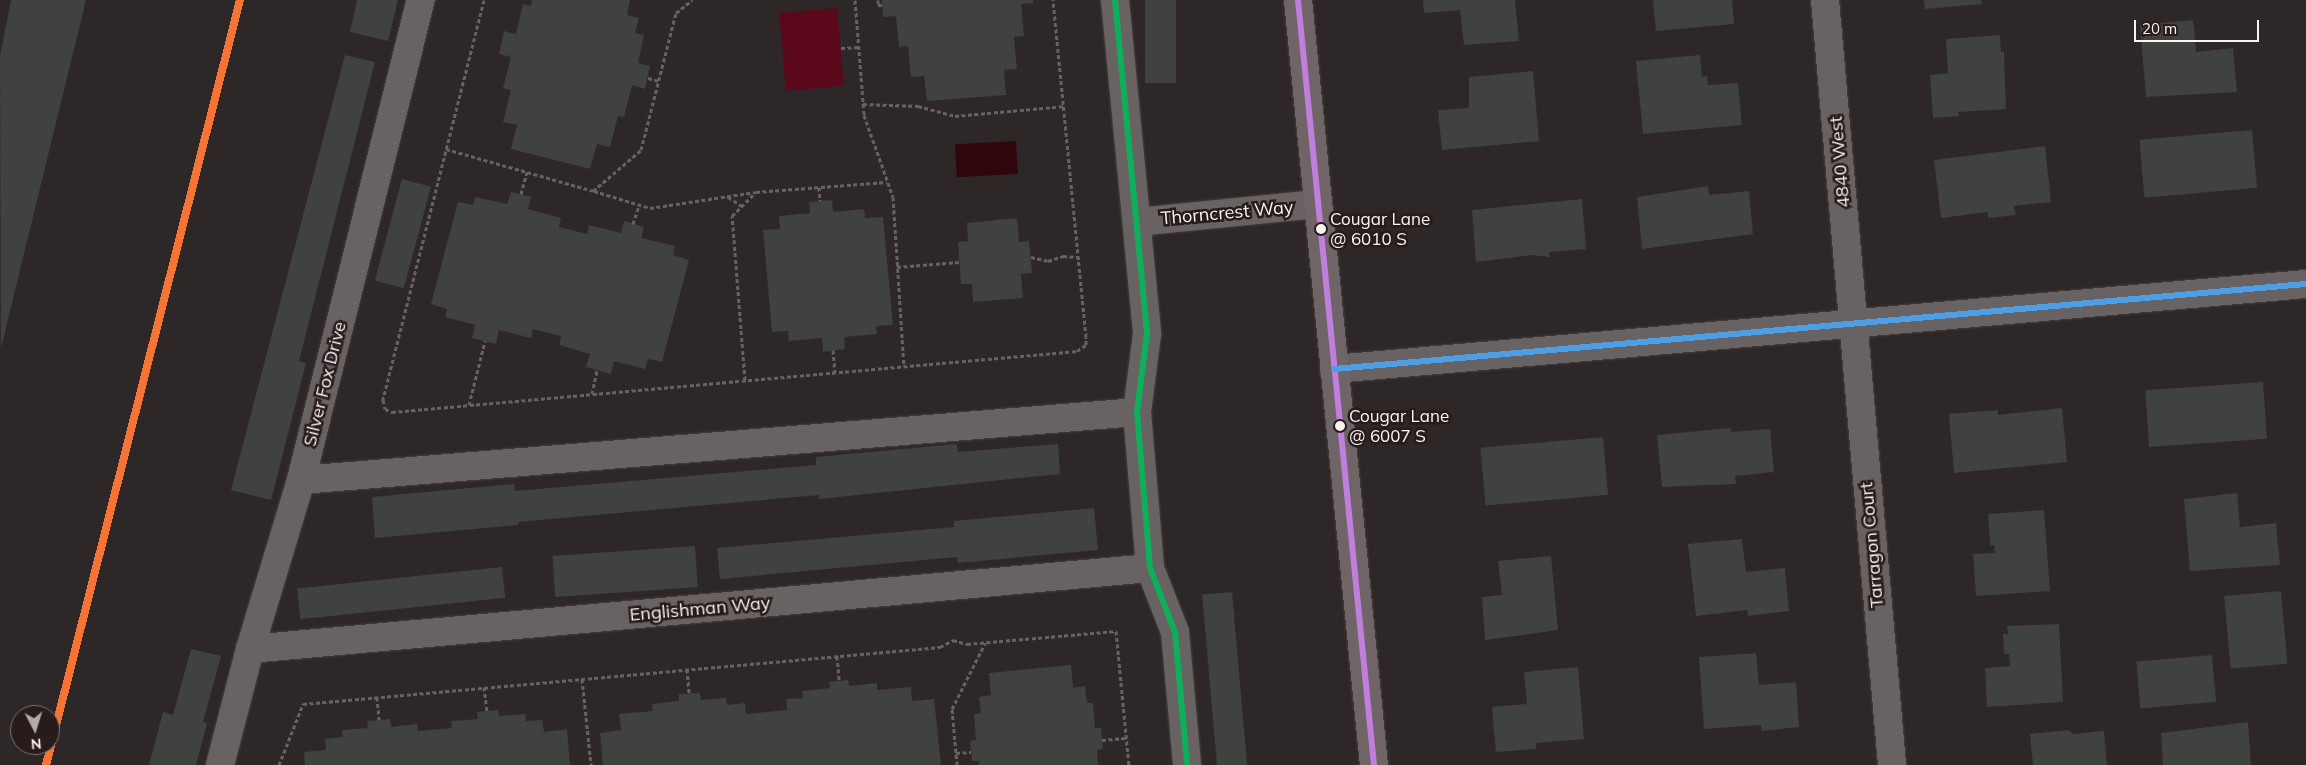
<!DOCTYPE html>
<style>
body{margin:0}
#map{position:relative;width:2306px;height:765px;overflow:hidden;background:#2e2727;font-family:Mulish,sans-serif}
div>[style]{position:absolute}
.green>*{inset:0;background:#5b081b;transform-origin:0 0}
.water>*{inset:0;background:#31050c;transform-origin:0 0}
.building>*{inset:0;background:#3f423f;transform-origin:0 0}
.path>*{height:3px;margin-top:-1.5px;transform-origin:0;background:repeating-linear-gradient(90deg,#676262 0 4px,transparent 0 6.5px)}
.roads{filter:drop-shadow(0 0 1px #474242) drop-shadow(0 0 1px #474242)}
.street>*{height:28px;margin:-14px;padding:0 14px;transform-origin:14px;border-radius:14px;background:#686262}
.secondary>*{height:28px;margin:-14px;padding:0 14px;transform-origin:14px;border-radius:14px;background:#6f6566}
.bus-1>*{height:6px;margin:-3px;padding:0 3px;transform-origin:3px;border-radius:3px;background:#c07fdc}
.bus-2>*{height:6px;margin:-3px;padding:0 3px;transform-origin:3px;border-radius:3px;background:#4d9ee5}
.bus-3>*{height:6px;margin:-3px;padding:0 3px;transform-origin:3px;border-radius:3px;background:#0daf5c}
.rail-1>*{height:8px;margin:-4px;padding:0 4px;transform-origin:4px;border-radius:4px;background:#f57335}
.dots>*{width:14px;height:14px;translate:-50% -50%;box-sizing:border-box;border:2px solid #271b1b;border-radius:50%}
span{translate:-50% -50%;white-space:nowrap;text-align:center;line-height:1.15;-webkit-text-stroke:5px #271b1b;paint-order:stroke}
.bus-label{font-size:17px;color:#fbf2f2}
.left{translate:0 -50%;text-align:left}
.street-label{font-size:18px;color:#fbf2f2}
.north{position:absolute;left:10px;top:705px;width:50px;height:50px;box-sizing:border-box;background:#271b1b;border:1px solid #7c7171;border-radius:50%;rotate:175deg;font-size:14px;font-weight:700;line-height:20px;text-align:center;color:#fbf2f2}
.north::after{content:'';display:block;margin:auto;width:18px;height:22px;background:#b3abab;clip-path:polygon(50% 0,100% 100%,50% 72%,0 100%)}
.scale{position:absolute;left:2134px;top:20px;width:125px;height:22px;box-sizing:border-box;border:2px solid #fbf2f2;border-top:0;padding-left:6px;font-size:15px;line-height:18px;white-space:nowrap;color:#fbf2f2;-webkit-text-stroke:4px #271b1b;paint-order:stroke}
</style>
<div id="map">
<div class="green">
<div style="left:837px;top:8px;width:78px;height:58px;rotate:85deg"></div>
</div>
<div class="water">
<div style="left:1016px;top:141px;width:33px;height:61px;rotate:87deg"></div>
</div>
<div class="building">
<div style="clip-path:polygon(11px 0,86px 0,1px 348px,0 56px)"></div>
<div style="clip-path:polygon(357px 0,398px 0,388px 41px,350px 32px)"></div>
<div style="clip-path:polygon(532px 0,630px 0,627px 15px,639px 18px,635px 33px,644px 35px,638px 63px,650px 66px,645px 89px,632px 85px,624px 117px,618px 116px,610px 147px,597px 144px,590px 169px,511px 149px,517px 125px,503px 122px,511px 90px,503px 88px,511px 57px,499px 54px,504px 31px,516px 34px,523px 4px,531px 6px)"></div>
<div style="clip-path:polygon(882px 0,1033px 0,1033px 3px,1021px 4px,1024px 36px,1014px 37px,1017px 69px,1004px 70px,1006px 95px,927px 101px,924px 76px,911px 77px,908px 46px,899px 47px,896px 16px,883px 17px)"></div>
<div style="left:1145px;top:0;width:31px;height:83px"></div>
<div style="clip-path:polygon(1423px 0,1515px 0,1519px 41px,1464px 45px,1460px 10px,1424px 13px)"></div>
<div style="clip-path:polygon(1653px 0,1732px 0,1734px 24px,1656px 31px)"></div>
<div style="clip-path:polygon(1924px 0,1981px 0,1982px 4px,1925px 9px)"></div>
<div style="clip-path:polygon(2193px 20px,2196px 52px,2233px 48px,2237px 92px,2146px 97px,2140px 25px)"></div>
<div style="clip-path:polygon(2000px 35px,2001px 52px,2004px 52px,2006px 109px,1958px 112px,1959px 116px,1933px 118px,1930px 75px,1948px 73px,1946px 39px)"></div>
<div style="clip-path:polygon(345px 55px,375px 62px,299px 361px,306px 363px,271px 500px,231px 490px)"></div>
<div style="clip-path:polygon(1700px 55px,1702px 77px,1707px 76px,1708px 85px,1738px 83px,1742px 125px,1643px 134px,1636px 61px)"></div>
<div style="clip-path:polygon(1533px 71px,1539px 141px,1442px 150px,1438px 110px,1469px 108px,1469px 77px)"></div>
<div style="left:2252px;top:130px;width:58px;height:113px;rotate:85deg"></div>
<div style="clip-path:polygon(2045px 146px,2051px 202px,2014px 206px,2016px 215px,1988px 218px,1988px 212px,1941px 218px,1934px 160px)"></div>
<div style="left:402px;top:179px;width:30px;height:105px;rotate:15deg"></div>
<div style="clip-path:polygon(1708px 186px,1709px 195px,1749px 191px,1753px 234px,1642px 249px,1637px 197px)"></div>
<div style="clip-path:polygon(511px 192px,531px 197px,528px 209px,561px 218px,559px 227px,587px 234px,589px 225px,621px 233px,624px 221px,644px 227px,641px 238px,675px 246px,673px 255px,689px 260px,662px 362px,648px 359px,645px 369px,614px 361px,611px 374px,586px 367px,590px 354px,559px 345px,561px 336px,533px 329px,531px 338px,499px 330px,496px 344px,472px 338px,475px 325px,445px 317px,447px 309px,431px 304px,458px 202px,473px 205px,475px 197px,507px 204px)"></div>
<div style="clip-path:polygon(1582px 199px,1586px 249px,1549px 252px,1550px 257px,1531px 255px,1476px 262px,1472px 210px)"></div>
<div style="clip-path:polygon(832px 200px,833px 212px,864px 209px,865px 218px,883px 217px,893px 325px,876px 326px,877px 334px,844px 337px,845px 349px,823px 352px,822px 338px,789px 341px,788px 331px,772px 332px,763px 230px,780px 229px,779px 216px,810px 213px,809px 202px)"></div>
<div style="clip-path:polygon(1017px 218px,1019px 242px,1029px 241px,1032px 273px,1021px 274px,1023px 298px,973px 302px,972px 284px,961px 284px,958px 242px,968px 241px,967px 223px)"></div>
<div style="left:2263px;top:382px;width:57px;height:118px;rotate:86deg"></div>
<div style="clip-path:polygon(2062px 408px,2067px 462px,1954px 473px,1949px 414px,1998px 410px,1998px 415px)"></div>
<div style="clip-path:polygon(1731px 428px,1731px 432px,1770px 429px,1774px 472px,1735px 476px,1736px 484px,1662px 487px,1657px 435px)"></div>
<div style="left:1603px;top:437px;width:58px;height:123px;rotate:85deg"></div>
<div style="clip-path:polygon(957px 444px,958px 452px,1058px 444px,1060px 474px,819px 499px,819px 495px,518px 522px,518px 525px,375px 538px,372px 497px,514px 484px,515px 491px,816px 465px,816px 457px)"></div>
<div style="clip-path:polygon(2237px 493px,2240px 527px,2276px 523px,2280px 565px,2190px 571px,2184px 499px)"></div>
<div style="clip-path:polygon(1094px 508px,1098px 550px,958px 563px,957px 557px,720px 579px,717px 548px,954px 527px,954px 521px)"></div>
<div style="clip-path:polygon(2044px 510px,2050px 591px,1976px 596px,1973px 554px,1995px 553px,1994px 545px,1990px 545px,1988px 514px)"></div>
<div style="clip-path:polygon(1742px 539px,1746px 572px,1785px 568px,1789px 611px,1748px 616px,1747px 610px,1696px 616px,1688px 544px)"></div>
<div style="left:695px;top:546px;width:41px;height:143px;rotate:86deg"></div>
<div style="clip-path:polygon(1551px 556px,1558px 630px,1485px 640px,1482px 597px,1502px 595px,1498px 561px)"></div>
<div style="left:502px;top:567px;width:31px;height:206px;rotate:84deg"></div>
<div style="left:2281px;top:591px;width:73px;height:57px;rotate:85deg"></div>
<div style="left:1232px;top:592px;width:174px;height:30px;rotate:85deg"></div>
<div style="clip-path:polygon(2059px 624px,2063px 702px,1987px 707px,1985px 668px,2010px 666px,2009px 654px,2004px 654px,2003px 634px,2008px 634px,2007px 626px)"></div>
<div style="clip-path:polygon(191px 649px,221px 656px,203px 722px,207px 723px,196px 765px,149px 765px,163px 712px,173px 715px)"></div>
<div style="clip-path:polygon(1756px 653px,1759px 685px,1796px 682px,1799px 727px,1762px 731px,1761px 725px,1704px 729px,1699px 657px)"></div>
<div style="left:2212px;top:655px;width:47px;height:76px;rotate:85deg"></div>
<div style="clip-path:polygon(1071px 665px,1073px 688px,1085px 686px,1087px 703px,1093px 703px,1095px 728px,1101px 728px,1103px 749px,1097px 750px,1098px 765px,979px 765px,979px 761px,972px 761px,970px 741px,976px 740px,974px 714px,981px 713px,979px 697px,991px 695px,989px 673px)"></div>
<div style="clip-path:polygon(1578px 667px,1584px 739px,1536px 743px,1536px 749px,1496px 752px,1492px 707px,1527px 704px,1524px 672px)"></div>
<div style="clip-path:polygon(848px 680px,849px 686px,877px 683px,877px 690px,911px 687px,912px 701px,934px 699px,941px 765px,603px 765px,600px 733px,621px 730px,619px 714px,653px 711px,652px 704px,679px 701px,679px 694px,700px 693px,701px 700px,726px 698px,727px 705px,745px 703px,746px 714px,787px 710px,786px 699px,803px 698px,802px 691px,830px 688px,829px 682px)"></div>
<div style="clip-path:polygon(498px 710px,499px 716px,525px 714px,526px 721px,542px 720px,544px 732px,567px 729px,570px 765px,305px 765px,304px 752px,326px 750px,325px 739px,343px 737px,342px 730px,368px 728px,367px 721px,390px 719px,391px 727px,417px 724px,418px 731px,452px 728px,451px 721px,478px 719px,477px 712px)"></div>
<div style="clip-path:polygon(2248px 722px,2251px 765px,2163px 765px,2161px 733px)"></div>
<div style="clip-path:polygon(2069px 730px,2073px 734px,2104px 731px,2107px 765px,2033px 765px,2030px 734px)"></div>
</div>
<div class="path">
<div style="left:484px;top:0;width:413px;rotate:104.2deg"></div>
<div style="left:383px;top:400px;width:9px;rotate:77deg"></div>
<div style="left:385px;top:409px;width:8px;rotate:23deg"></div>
<div style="left:392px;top:412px;width:688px;rotate:-5.09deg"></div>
<div style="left:1077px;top:351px;width:11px;rotate:-34deg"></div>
<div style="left:1086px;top:345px;width:8px;rotate:-90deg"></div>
<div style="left:1086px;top:337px;width:339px;rotate:-95.6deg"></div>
<div style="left:855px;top:0;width:115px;rotate:85.5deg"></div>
<div style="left:864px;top:115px;width:87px;rotate:70.5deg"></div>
<div style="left:893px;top:197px;width:169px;rotate:86.3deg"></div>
<div style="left:878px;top:0;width:5px;rotate:90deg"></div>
<div style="left:878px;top:5px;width:4px"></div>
<div style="left:841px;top:48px;width:18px;rotate:-3deg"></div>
<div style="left:648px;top:78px;width:11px;rotate:15deg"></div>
<div style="left:863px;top:104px;width:55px;rotate:2.1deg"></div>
<div style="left:918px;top:106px;width:38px;rotate:15deg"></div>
<div style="left:955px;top:116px;width:109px;rotate:-5.2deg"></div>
<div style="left:446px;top:149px;width:153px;rotate:15.9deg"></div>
<div style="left:593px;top:191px;width:63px;rotate:-40.5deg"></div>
<div style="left:641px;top:150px;width:141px;rotate:-75.7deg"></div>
<div style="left:676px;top:13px;width:21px;rotate:-39deg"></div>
<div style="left:819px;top:187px;width:14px;rotate:86deg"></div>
<div style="left:594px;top:191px;width:59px;rotate:16.9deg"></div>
<div style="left:650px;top:208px;width:107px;rotate:-8.6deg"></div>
<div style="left:756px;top:192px;width:131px;rotate:-4.4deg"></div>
<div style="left:521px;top:194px;width:23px;rotate:-75deg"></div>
<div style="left:728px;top:197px;width:17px;rotate:33deg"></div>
<div style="left:633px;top:224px;width:20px;rotate:-72deg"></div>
<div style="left:1031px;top:257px;width:17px;rotate:13deg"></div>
<div style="left:1048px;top:261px;width:16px;rotate:-18deg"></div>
<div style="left:1063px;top:256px;width:15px;rotate:4deg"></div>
<div style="left:897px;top:267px;width:62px;rotate:-4.6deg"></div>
<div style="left:833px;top:350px;width:22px;rotate:85deg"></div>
<div style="left:745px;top:380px;width:165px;rotate:-94.5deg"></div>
<div style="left:732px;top:216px;width:33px;rotate:-45deg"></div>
<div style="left:592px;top:394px;width:25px;rotate:-78deg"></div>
<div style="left:469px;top:405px;width:66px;rotate:-76deg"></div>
<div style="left:837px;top:656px;width:25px;rotate:85deg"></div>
<div style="left:687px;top:669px;width:25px;rotate:85deg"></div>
<div style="left:582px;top:679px;width:86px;rotate:84deg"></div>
<div style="left:484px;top:687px;width:24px;rotate:83deg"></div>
<div style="left:377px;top:697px;width:23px;rotate:85deg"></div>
<div style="left:1102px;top:740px;width:24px;rotate:-5deg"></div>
<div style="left:956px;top:753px;width:15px;rotate:-4deg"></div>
<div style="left:279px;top:765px;width:66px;rotate:-68.5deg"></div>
<div style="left:303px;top:704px;width:640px;rotate:-5.11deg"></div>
<div style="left:940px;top:647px;width:15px;rotate:-28deg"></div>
<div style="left:953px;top:640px;width:15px;rotate:16deg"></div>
<div style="left:967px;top:644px;width:150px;rotate:-5deg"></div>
<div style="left:1116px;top:631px;width:135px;rotate:84.5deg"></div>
<div style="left:957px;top:765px;width:56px;rotate:-95.1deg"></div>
<div style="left:952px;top:709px;width:74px;rotate:-63.4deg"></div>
</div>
<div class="roads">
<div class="street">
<div style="left:1115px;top:0;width:336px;rotate:84.5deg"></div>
<div style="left:1147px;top:334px;width:79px;rotate:97.3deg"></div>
<div style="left:1137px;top:412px;width:157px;rotate:85.2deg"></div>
<div style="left:1150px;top:568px;width:69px;rotate:68.7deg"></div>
<div style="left:1175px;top:632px;width:134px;rotate:84.8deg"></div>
<div style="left:1825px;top:0;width:768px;rotate:84.99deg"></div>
<div style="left:1137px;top:222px;width:182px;rotate:-5.7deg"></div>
<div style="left:1334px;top:369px;width:976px;rotate:-5deg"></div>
<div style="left:301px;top:480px;width:839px;rotate:-4.65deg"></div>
<div style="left:250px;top:649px;width:904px;rotate:-5.14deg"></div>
<div style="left:220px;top:765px;width:120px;rotate:-75.5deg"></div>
<div style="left:250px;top:649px;width:177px;rotate:-73.2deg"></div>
<div style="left:301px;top:480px;width:495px;rotate:-76deg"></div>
</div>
<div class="secondary">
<div style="left:1298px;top:0;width:769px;rotate:84.33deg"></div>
</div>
</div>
<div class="bus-1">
<div style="left:1298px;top:0;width:769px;rotate:84.33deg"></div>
</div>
<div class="bus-2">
<div style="left:1334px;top:369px;width:976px;rotate:-5deg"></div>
</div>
<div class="bus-3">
<div style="left:1115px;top:0;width:336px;rotate:84.5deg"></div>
<div style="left:1147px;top:334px;width:79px;rotate:97.3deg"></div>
<div style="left:1137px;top:412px;width:157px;rotate:85.2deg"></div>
<div style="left:1150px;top:568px;width:69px;rotate:68.7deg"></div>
<div style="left:1175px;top:632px;width:134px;rotate:84.8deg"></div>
</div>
<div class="rail-1">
<div style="left:46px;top:765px;width:789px;rotate:-75.77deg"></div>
</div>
<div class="dots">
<div style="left:1321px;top:229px;background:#fbf2f2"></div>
<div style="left:1340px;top:426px;background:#fbf2f2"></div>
</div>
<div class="bus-label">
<span class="left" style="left:1330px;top:229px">Cougar Lane<br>@ 6010 S</span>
<span class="left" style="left:1349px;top:426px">Cougar Lane<br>@ 6007 S</span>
</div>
<div class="street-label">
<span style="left:1840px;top:162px;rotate:-95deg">4840 West</span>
<span style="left:1227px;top:213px;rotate:-5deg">Thorncrest Way</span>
<span style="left:325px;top:384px;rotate:-76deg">Silver Fox Drive</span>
<span style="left:1872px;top:545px;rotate:-95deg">Tarragon Court</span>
<span style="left:700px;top:609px;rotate:-5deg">Englishman Way</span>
</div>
<div class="north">N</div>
<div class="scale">20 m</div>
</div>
